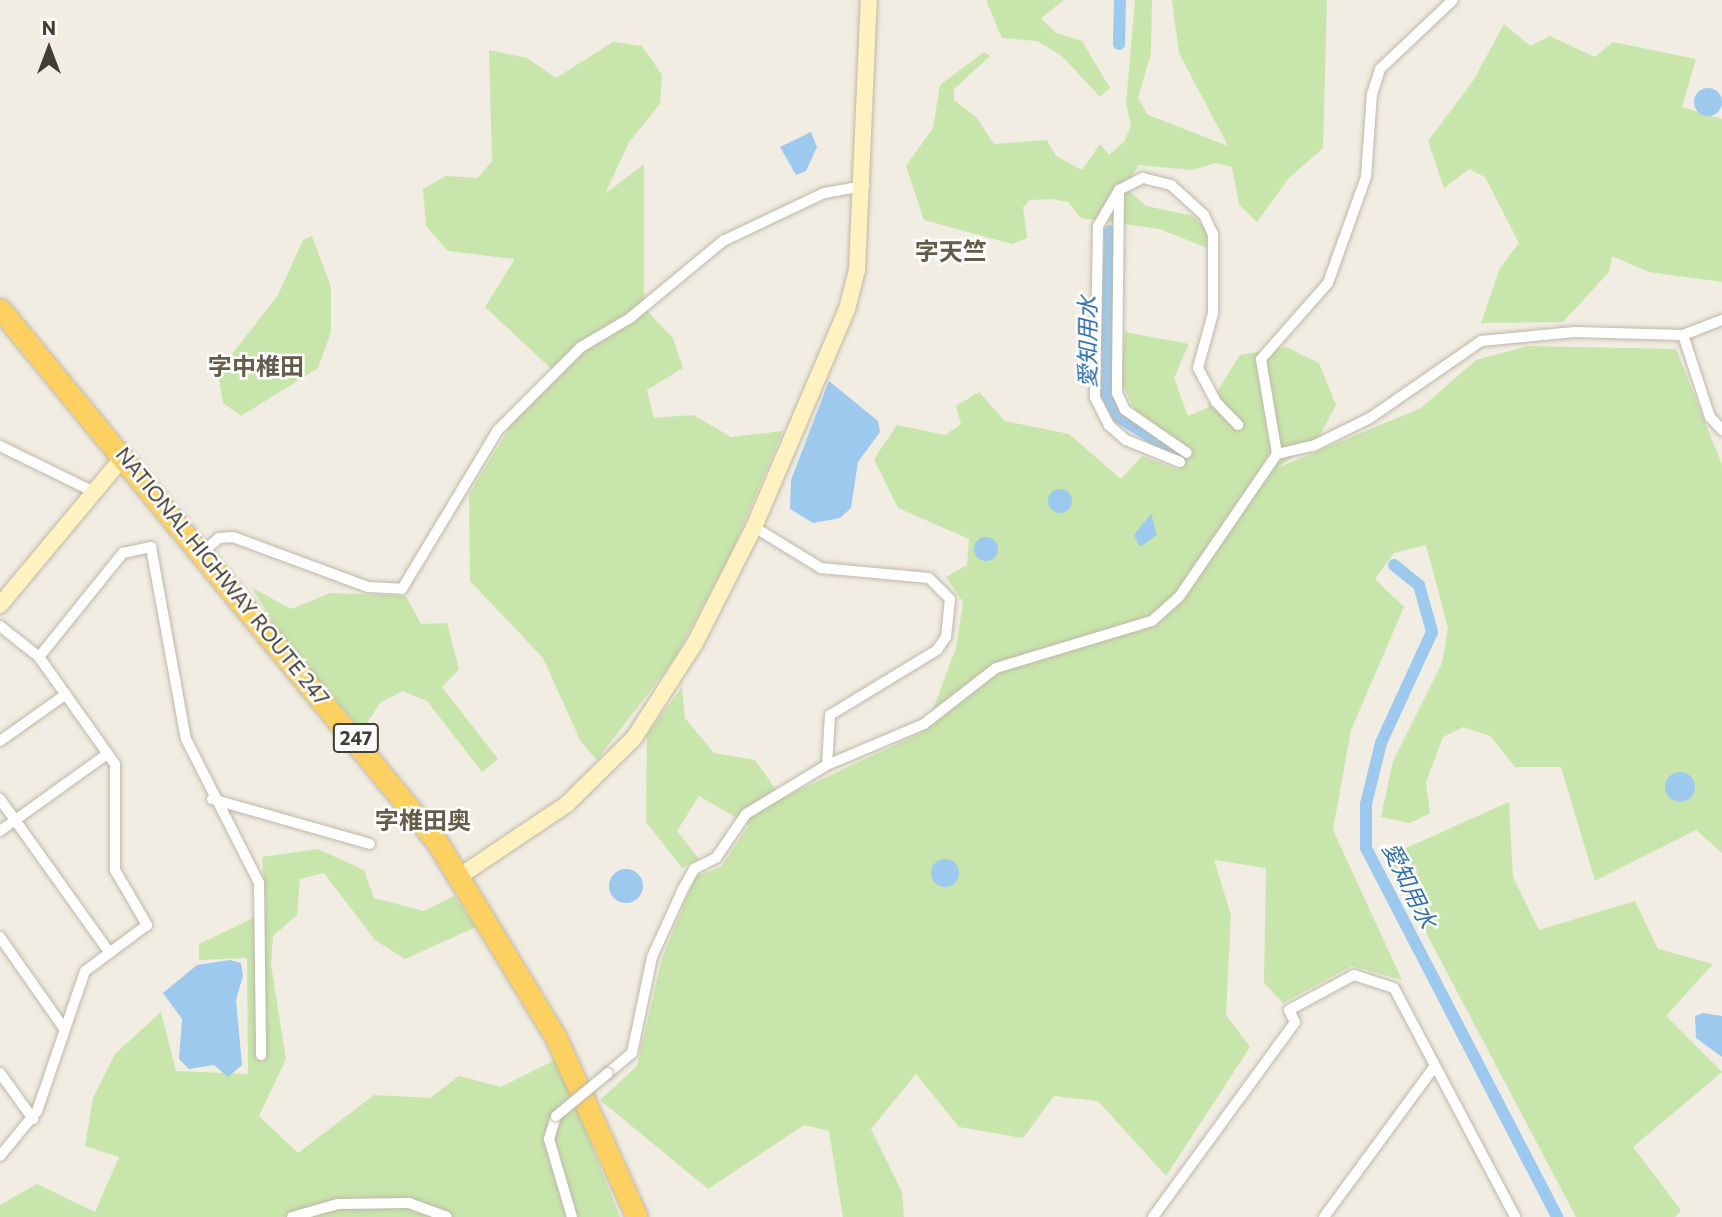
<!DOCTYPE html>
<meta charset="utf-8">
<style>
body{margin:0}
#map{position:relative;width:1722px;height:1217px;overflow:hidden;background:#f1ede2;font-family:Commissioner,"Noto Sans JP",sans-serif}
div>[style]{position:absolute}
.green>*{inset:0;background:#c8e5ab}
.water>*{inset:0;background:#9ec9ee}
.round{border-radius:50%}
.canal>*{height:12px;margin:-6px;padding:0 6px;transform-origin:6px;border-radius:6px;background:#9ec9ee}
.roads{filter:drop-shadow(0 0 2px #bfb8a8) drop-shadow(0 0 2px #bfb8a8)}
.street>*{height:10px;margin:-5px;padding:0 5px;transform-origin:5px;border-radius:5px;background:#fff}
.secondary>*{height:16px;margin:-8px;padding:0 8px;transform-origin:8px;border-radius:8px;background:#fef2c0}
.highway>*{height:21px;margin:-10.5px;padding:0 10.5px;transform-origin:10.5px;border-radius:10.5px;background:#fcd162}
.bridges{filter:drop-shadow(0 0 2px #bfb8a8) drop-shadow(0 0 2px #bfb8a8)}
.street-bridge>*{height:10px;margin:-5px;padding:0 5px;transform-origin:5px;border-radius:5px;background:#fff}
span{translate:-50% -50%;white-space:nowrap;text-align:center;line-height:1.15;-webkit-text-stroke:5px #fff;paint-order:stroke}
.shield-label span{padding:2px 5px;background:#fff;border:2px solid;border-radius:5px;-webkit-text-stroke-width:0}
.shield-label{font-size:19px;color:#423d33;font-weight:700}
.street-label{font-size:21px;color:#423d33}
.water-label{font-size:23px;color:#2f70ab;font-style:italic}
.quarter-label{font-size:24px;color:#655c4a;font-weight:700}
.north{position:absolute;left:14px;top:14px;width:70px;height:70px;-webkit-text-stroke:5px #fff;paint-order:stroke;rotate:0deg;font-size:19px;font-weight:700;line-height:28px;text-align:center;color:#423d33}
.north::after{content:'';display:block;margin:auto;width:24px;height:32px;background:#423d33;clip-path:polygon(50% 0,100% 100%,50% 72%,0 100%)}
</style>
<div id="map">
<div class="green">
<div style="clip-path:polygon(986px 0,1064px 0,1041px 18px,1056px 33px,1082px 41px,1110px 88px,1100px 97px,1062px 56px,1037px 41px,1002px 38px)"></div>
<div style="clip-path:polygon(1135px 0,1152px 0,1151px 53px,1138px 98px,1148px 115px,1228px 146px,1179px 53px,1172px 0,1327px 0,1323px 148px,1288px 179px,1257px 222px,1239px 205px,1232px 167px,1216px 163px,1192px 170px,1139px 165px,1125px 187px,1146px 206px,1194px 216px,1207px 232px,1207px 248px,1160px 229px,1081px 218px,1068px 202px,1052px 199px,1030px 200px,1023px 207px,1027px 238px,1012px 244px,924px 220px,906px 166px,933px 128px,940px 85px,984px 52px,990px 56px,954px 89px,954px 100px,976px 117px,994px 144px,1047px 140px,1056px 156px,1082px 170px,1100px 144px,1109px 155px,1124px 142px,1131px 126px,1126px 104px)"></div>
<div style="clip-path:polygon(1504px 24px,1530px 46px,1550px 36px,1595px 57px,1613px 42px,1696px 59px,1682px 107px,1722px 119px,1722px 282px,1649px 272px,1612px 256px,1609px 272px,1563px 322px,1481px 323px,1500px 268px,1519px 243px,1485px 177px,1469px 169px,1444px 188px,1428px 141px,1473px 81px)"></div>
<div style="clip-path:polygon(613px 42px,642px 46px,662px 75px,660px 104px,629px 142px,605px 194px,644px 164px,644px 298px,649px 313px,673px 338px,683px 368px,647px 390px,654px 418px,693px 415px,731px 437px,783px 431px,732px 551px,675px 658px,597px 760px,581px 742px,543px 658px,470px 581px,469px 494px,522px 407px,558px 375px,485px 307px,515px 259px,448px 251px,426px 226px,423px 189px,446px 176px,478px 178px,492px 161px,489px 50px,527px 58px,556px 78px)"></div>
<div style="clip-path:polygon(312px 236px,331px 287px,331px 332px,318px 368px,241px 416px,223px 403px,218px 372px,278px 295px,303px 240px)"></div>
<div style="clip-path:polygon(1125px 332px,1189px 344px,1174px 378px,1188px 416px,1207px 408px,1240px 355px,1286px 347px,1319px 363px,1336px 405px,1318px 439px,1277px 468px,1421px 408px,1476px 360px,1528px 346px,1676px 349px,1722px 465px,1722px 853px,1696px 830px,1595px 881px,1561px 767px,1515px 767px,1490px 736px,1463px 727px,1443px 737px,1426px 782px,1430px 813px,1410px 823px,1381px 817px,1393px 761px,1442px 663px,1448px 628px,1426px 545px,1394px 553px,1375px 579px,1404px 607px,1351px 730px,1333px 830px,1402px 980px,1352px 966px,1283px 1003px,1264px 983px,1266px 868px,1214px 860px,1231px 915px,1226px 1015px,1250px 1047px,1166px 1176px,1098px 1101px,1054px 1096px,1023px 1138px,959px 1127px,916px 1074px,871px 1129px,902px 1192px,904px 1217px,843px 1217px,829px 1131px,804px 1125px,708px 1189px,600px 1100px,637px 1066px,662px 958px,696px 876px,721px 867px,749px 825px,699px 796px,677px 831px,699px 859px,682px 868px,646px 822px,647px 735px,682px 687px,685px 718px,714px 753px,755px 760px,782px 798px,925px 731px,956px 648px,963px 602px,946px 577px,967px 565px,969px 539px,898px 508px,874px 459px,897px 425px,945px 435px,961px 424px,956px 406px,979px 392px,1005px 421px,1069px 434px,1121px 479px,1142px 456px,1179px 470px,1191px 452px,1135px 410px,1121px 382px)"></div>
<div style="clip-path:polygon(251px 587px,291px 609px,330px 593px,406px 596px,421px 624px,447px 623px,459px 669px,442px 687px,498px 759px,482px 772px,427px 701px,403px 691px,381px 702px,362px 730px,291px 649px)"></div>
<div style="clip-path:polygon(1509px 802px,1513px 877px,1539px 930px,1635px 901px,1658px 949px,1713px 964px,1666px 1016px,1722px 1072px,1633px 1147px,1681px 1210px,1675px 1217px,1576px 1217px,1386px 857px)"></div>
<div style="clip-path:polygon(318px 849px,364px 870px,374px 898px,424px 911px,454px 896px,476px 927px,405px 959px,375px 940px,324px 873px,300px 879px,297px 915px,273px 936px,271px 964px,286px 1059px,259px 1116px,298px 1153px,374px 1095px,430px 1098px,459px 1076px,501px 1087px,557px 1059px,620px 1217px,0 1217px,0 1205px,37px 1184px,95px 1212px,119px 1157px,85px 1146px,93px 1098px,115px 1054px,161px 1012px,176px 1071px,248px 1074px,247px 958px,199px 960px,199px 944px,266px 912px,262px 857px)"></div>
</div>
<div class="water">
<div class="round" style="left:1694px;top:88px;width:28px;height:28px"></div>
<div style="clip-path:polygon(811px 132px,817px 147px,806px 171px,796px 175px,780px 147px)"></div>
<div style="clip-path:polygon(829px 381px,878px 421px,880px 432px,858px 462px,851px 508px,840px 518px,813px 523px,790px 509px,791px 480px)"></div>
<div class="round" style="left:1048px;top:489px;width:24px;height:24px"></div>
<div style="clip-path:polygon(1151px 514px,1157px 535px,1140px 547px,1134px 535px)"></div>
<div class="round" style="left:974px;top:537px;width:24px;height:24px"></div>
<div class="round" style="left:1665px;top:772px;width:30px;height:30px"></div>
<div class="round" style="left:931px;top:859px;width:28px;height:28px"></div>
<div class="round" style="left:609px;top:869px;width:34px;height:34px"></div>
<div style="clip-path:polygon(230px 960px,241px 963px,243px 976px,236px 1000px,242px 1065px,228px 1077px,214px 1065px,189px 1069px,179px 1059px,182px 1019px,163px 993px,197px 965px)"></div>
<div style="clip-path:polygon(1703px 1013px,1722px 1016px,1722px 1057px,1696px 1038px,1695px 1016px)"></div>
</div>
<div class="canal">
<div style="left:1119px;top:44px;width:44px;rotate:-88.7deg"></div>
<div style="left:1110px;top:231px;width:164px;rotate:91.4deg"></div>
<div style="left:1106px;top:395px;width:25px;rotate:61deg"></div>
<div style="left:1118px;top:417px;width:75px;rotate:31.4deg"></div>
<div style="left:1394px;top:565px;width:32px;rotate:39deg"></div>
<div style="left:1419px;top:585px;width:49px;rotate:74.5deg"></div>
<div style="left:1432px;top:632px;width:122px;rotate:114.7deg"></div>
<div style="left:1381px;top:743px;width:63px;rotate:103.8deg"></div>
<div style="left:1366px;top:804px;width:44px;rotate:90deg"></div>
<div style="left:1366px;top:848px;width:416px;rotate:62.6deg"></div>
</div>
<div class="roads">
<div class="street">
<div style="left:1119px;top:190px;width:203px;rotate:90.6deg"></div>
<div style="left:1117px;top:393px;width:19px;rotate:65deg"></div>
<div style="left:1125px;top:410px;width:75px;rotate:34.7deg"></div>
<div style="left:1683px;top:335px;width:86px;rotate:71.8deg"></div>
<div style="left:1710px;top:417px;width:18px;rotate:47deg"></div>
<div style="left:0;top:446px;width:102px;rotate:26.1deg"></div>
<div style="left:1277px;top:454px;width:96px;rotate:-99.6deg"></div>
<div style="left:1261px;top:359px;width:101px;rotate:-48.6deg"></div>
<div style="left:1328px;top:283px;width:113px;rotate:-70.3deg"></div>
<div style="left:1366px;top:177px;width:83px;rotate:-85.9deg"></div>
<div style="left:1372px;top:94px;width:26px;rotate:-72deg"></div>
<div style="left:1380px;top:69px;width:100px;rotate:-43.4deg"></div>
<div style="left:1180px;top:462px;width:58px;rotate:-157.8deg"></div>
<div style="left:1126px;top:440px;width:23px;rotate:-139deg"></div>
<div style="left:1109px;top:425px;width:30px;rotate:-117deg"></div>
<div style="left:1095px;top:398px;width:172px;rotate:-89deg"></div>
<div style="left:1098px;top:226px;width:42px;rotate:-59.7deg"></div>
<div style="left:1119px;top:190px;width:27px;rotate:-27deg"></div>
<div style="left:1143px;top:178px;width:29px;rotate:14deg"></div>
<div style="left:1171px;top:185px;width:45px;rotate:42.3deg"></div>
<div style="left:1204px;top:215px;width:21px;rotate:65deg"></div>
<div style="left:1213px;top:234px;width:79px;rotate:90deg"></div>
<div style="left:1213px;top:313px;width:57px;rotate:105.3deg"></div>
<div style="left:1198px;top:368px;width:38px;rotate:62deg"></div>
<div style="left:1216px;top:402px;width:32px;rotate:46deg"></div>
<div style="left:754px;top:527px;width:79px;rotate:31.5deg"></div>
<div style="left:821px;top:568px;width:108px;rotate:5.3deg"></div>
<div style="left:929px;top:578px;width:30px;rotate:45deg"></div>
<div style="left:950px;top:599px;width:38px;rotate:96deg"></div>
<div style="left:946px;top:637px;width:16px;rotate:125deg"></div>
<div style="left:937px;top:650px;width:125px;rotate:148.7deg"></div>
<div style="left:830px;top:715px;width:50px;rotate:93.4deg"></div>
<div style="left:204px;top:551px;width:20px;rotate:-41deg"></div>
<div style="left:219px;top:538px;width:14px;rotate:-4deg"></div>
<div style="left:233px;top:537px;width:144px;rotate:20.3deg"></div>
<div style="left:368px;top:587px;width:34px;rotate:3deg"></div>
<div style="left:402px;top:589px;width:186px;rotate:-58.9deg"></div>
<div style="left:498px;top:430px;width:117px;rotate:-45deg"></div>
<div style="left:581px;top:347px;width:57px;rotate:-30.6deg"></div>
<div style="left:630px;top:318px;width:121px;rotate:-39.6deg"></div>
<div style="left:723px;top:241px;width:112px;rotate:-25.4deg"></div>
<div style="left:824px;top:193px;width:41px;rotate:-9.9deg"></div>
<div style="left:0;top:626px;width:50px;rotate:38.5deg"></div>
<div style="left:39px;top:657px;width:131px;rotate:54.6deg"></div>
<div style="left:115px;top:764px;width:106px;rotate:90deg"></div>
<div style="left:115px;top:870px;width:64px;rotate:59.8deg"></div>
<div style="left:147px;top:925px;width:77px;rotate:143.4deg"></div>
<div style="left:85px;top:971px;width:148px;rotate:108.9deg"></div>
<div style="left:37px;top:1111px;width:58px;rotate:129.4deg"></div>
<div style="left:39px;top:657px;width:134px;rotate:-51.1deg"></div>
<div style="left:123px;top:553px;width:29px;rotate:-12deg"></div>
<div style="left:151px;top:547px;width:195px;rotate:79.7deg"></div>
<div style="left:186px;top:739px;width:161px;rotate:63.1deg"></div>
<div style="left:259px;top:883px;width:172px;rotate:89.3deg"></div>
<div style="left:0;top:741px;width:80px;rotate:-35.3deg"></div>
<div style="left:0;top:799px;width:188px;rotate:54.5deg"></div>
<div style="left:212px;top:799px;width:164px;rotate:15.9deg"></div>
<div style="left:0;top:831px;width:132px;rotate:-35.7deg"></div>
<div style="left:0;top:937px;width:113px;rotate:55deg"></div>
<div style="left:0;top:1073px;width:57px;rotate:54.3deg"></div>
<div style="left:608px;top:1073px;width:31px;rotate:-40deg"></div>
<div style="left:632px;top:1053px;width:98px;rotate:-78.2deg"></div>
<div style="left:652px;top:957px;width:75px;rotate:-65.5deg"></div>
<div style="left:683px;top:889px;width:23px;rotate:-61deg"></div>
<div style="left:694px;top:869px;width:25px;rotate:-27deg"></div>
<div style="left:716px;top:858px;width:53px;rotate:-55.7deg"></div>
<div style="left:746px;top:814px;width:95px;rotate:-31.2deg"></div>
<div style="left:827px;top:765px;width:105px;rotate:-22.9deg"></div>
<div style="left:924px;top:724px;width:91px;rotate:-37.9deg"></div>
<div style="left:996px;top:668px;width:163px;rotate:-16.8deg"></div>
<div style="left:1152px;top:621px;width:36px;rotate:-42deg"></div>
<div style="left:1179px;top:597px;width:173px;rotate:-55.6deg"></div>
<div style="left:1277px;top:454px;width:37px;rotate:-13deg"></div>
<div style="left:1313px;top:446px;width:64px;rotate:-26.2deg"></div>
<div style="left:1370px;top:418px;width:135px;rotate:-34.7deg"></div>
<div style="left:1481px;top:341px;width:94px;rotate:-5.5deg"></div>
<div style="left:1575px;top:332px;width:108px;rotate:1.6deg"></div>
<div style="left:1683px;top:335px;width:42px;rotate:-21deg"></div>
<div style="left:556px;top:1116px;width:24px;rotate:107deg"></div>
<div style="left:549px;top:1139px;width:81px;rotate:73.6deg"></div>
<div style="left:292px;top:1217px;width:48px;rotate:-15.8deg"></div>
<div style="left:338px;top:1204px;width:71px;rotate:-0.8deg"></div>
<div style="left:409px;top:1203px;width:40px;rotate:20.2deg"></div>
<div style="left:1153px;top:1217px;width:241px;rotate:-53.9deg"></div>
<div style="left:1295px;top:1022px;width:13px;rotate:-117deg"></div>
<div style="left:1289px;top:1010px;width:74px;rotate:-28.3deg"></div>
<div style="left:1354px;top:975px;width:42px;rotate:18deg"></div>
<div style="left:1394px;top:988px;width:259px;rotate:62.1deg"></div>
<div style="left:1324px;top:1217px;width:187px;rotate:-53.7deg"></div>
</div>
<div class="secondary">
<div style="left:0;top:605px;width:194px;rotate:-50.2deg"></div>
<div style="left:460px;top:876px;width:129px;rotate:-33.9deg"></div>
<div style="left:567px;top:804px;width:94px;rotate:-44.6deg"></div>
<div style="left:634px;top:738px;width:113px;rotate:-57.3deg"></div>
<div style="left:695px;top:643px;width:130px;rotate:-63deg"></div>
<div style="left:754px;top:527px;width:237px;rotate:-66.9deg"></div>
<div style="left:847px;top:309px;width:40px;rotate:-75.6deg"></div>
<div style="left:857px;top:270px;width:270px;rotate:-87.5deg"></div>
</div>
<div class="highway">
<div style="left:0;top:309px;width:689px;rotate:50.65deg"></div>
<div style="left:437px;top:842px;width:229px;rotate:58.7deg"></div>
<div style="left:556px;top:1038px;width:196px;rotate:65.7deg"></div>
</div>
</div>
<div class="bridges">
<div class="street-bridge">
<div style="left:556px;top:1116px;width:67px;rotate:-39.6deg"></div>
</div>
</div>
<div class="shield-label">
<span style="left:356px;top:738px">247</span>
</div>
<div class="street-label">
<span style="left:223px;top:576px;rotate:51deg">NATIONAL HIGHWAY ROUTE 247</span>
</div>
<div class="water-label">
<span style="left:1087px;top:342px;rotate:-90deg">愛知用水</span>
<span style="left:1410px;top:885px;rotate:64deg">愛知用水</span>
</div>
<div class="quarter-label">
<span style="left:951px;top:251px">字天竺</span>
<span style="left:256px;top:366px">字中椎田</span>
<span style="left:423px;top:820px">字椎田奥</span>
</div>
<div class="north">N</div>
</div>
